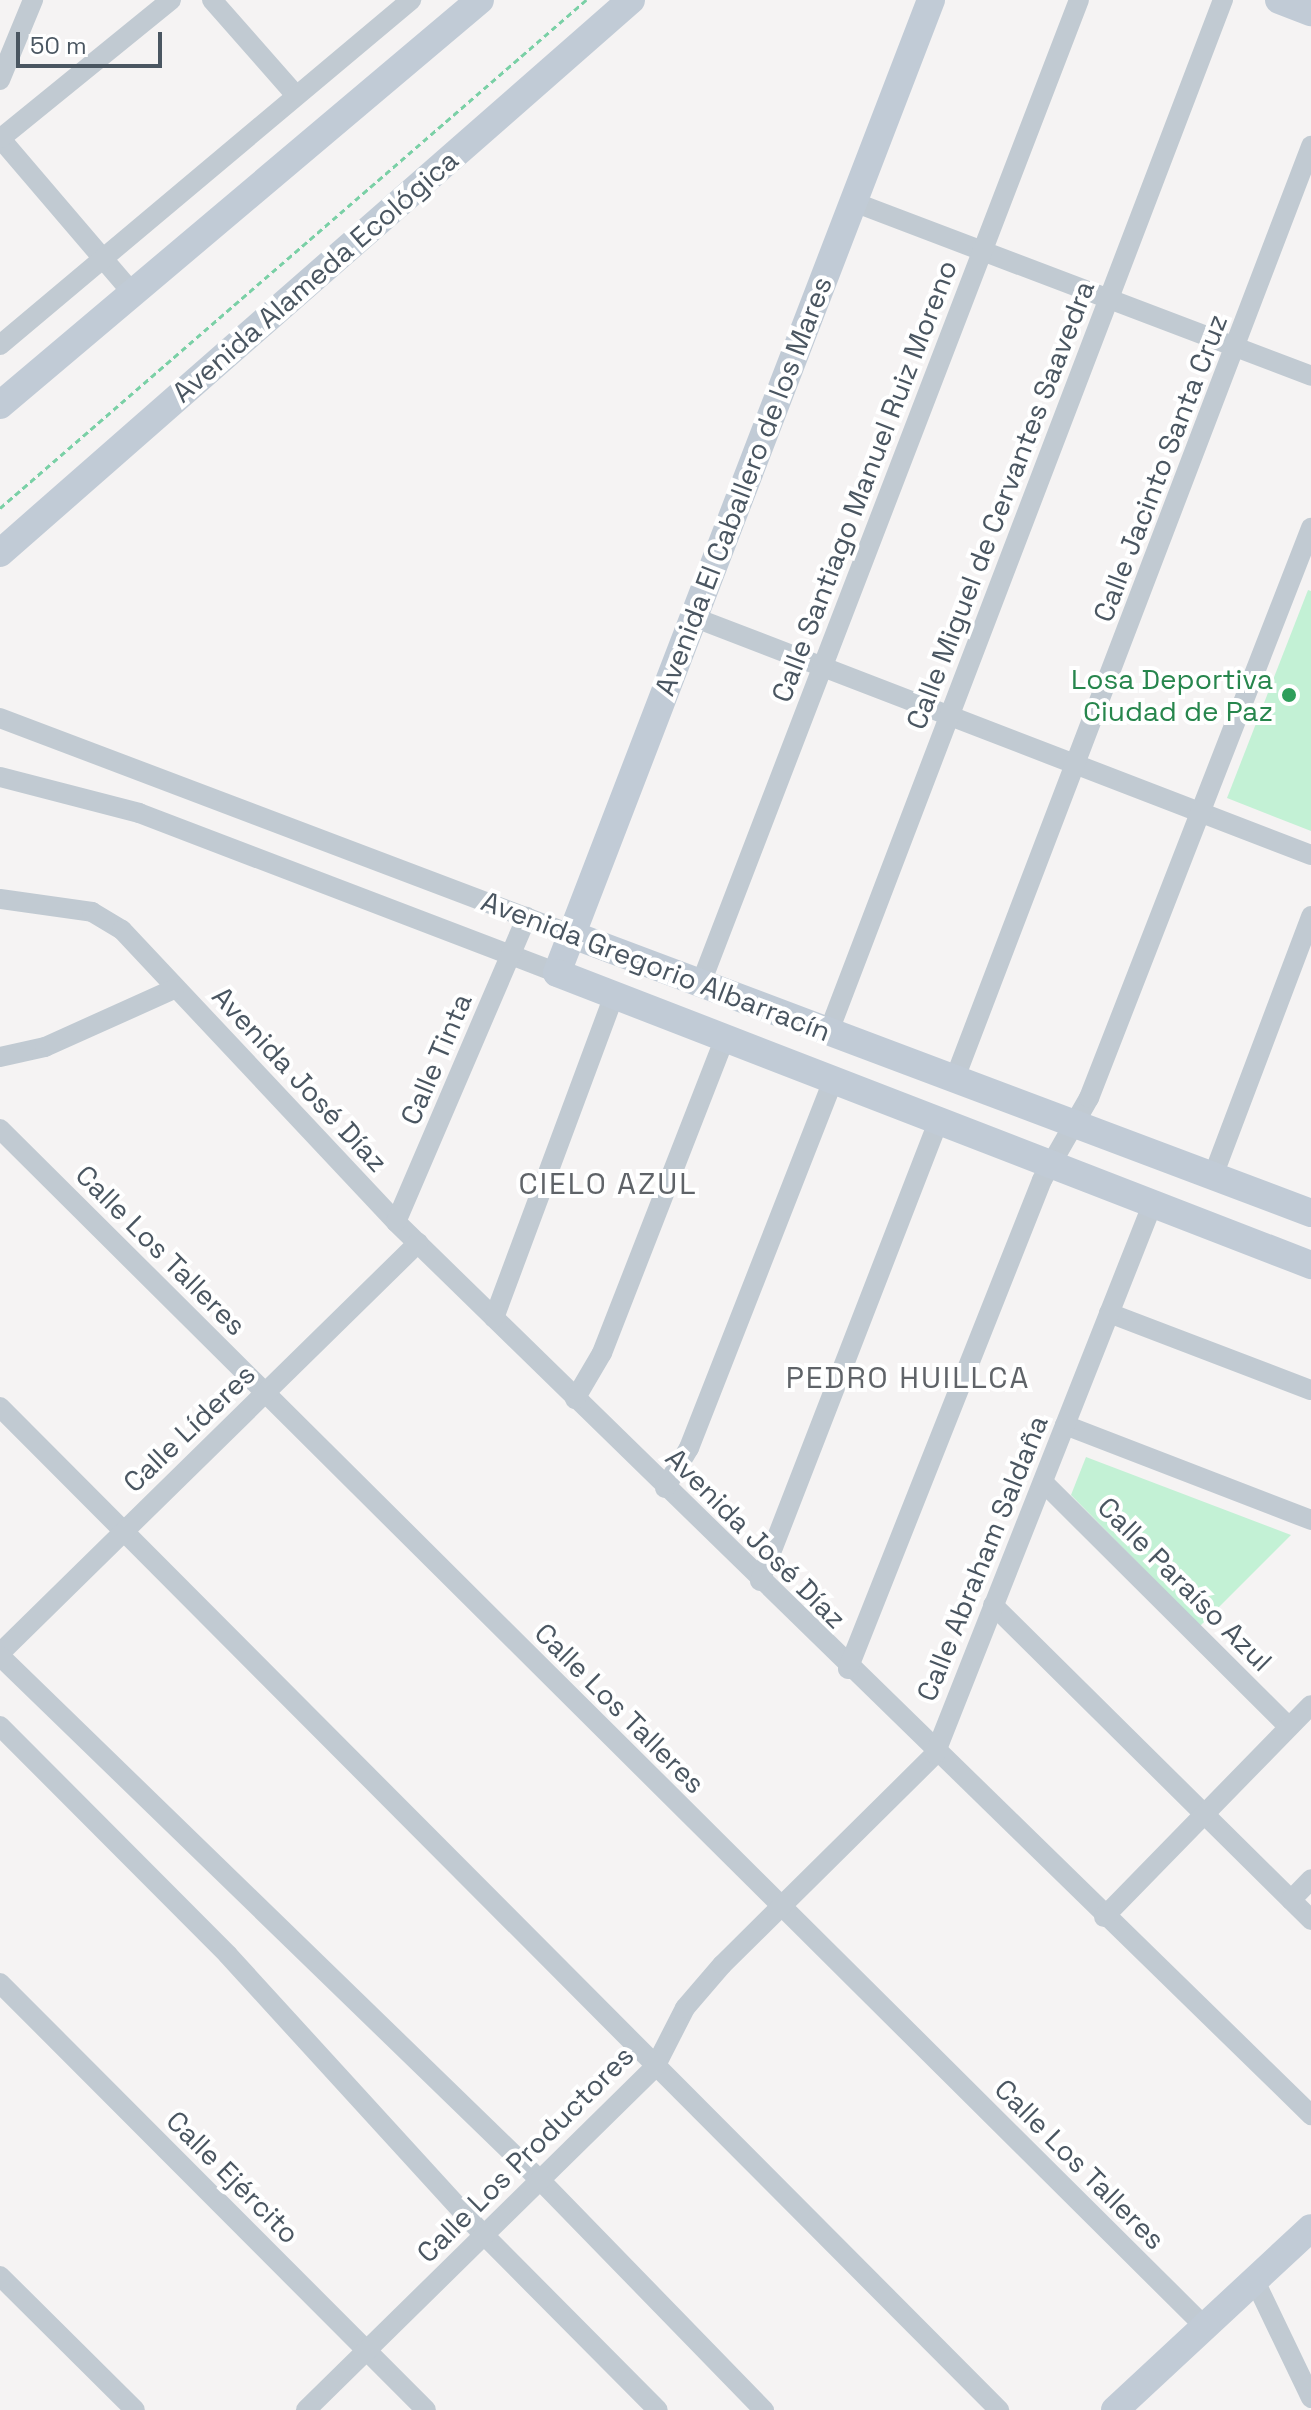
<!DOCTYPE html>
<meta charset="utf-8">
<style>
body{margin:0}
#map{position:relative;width:1311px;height:2410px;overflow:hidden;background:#f5f3f3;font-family:"Space Grotesk",sans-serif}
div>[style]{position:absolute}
.green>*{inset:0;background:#c3f1d5}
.path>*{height:3px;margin-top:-1.5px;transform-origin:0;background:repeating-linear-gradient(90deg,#7ad0a6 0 6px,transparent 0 10px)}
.street>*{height:20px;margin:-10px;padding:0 10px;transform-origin:10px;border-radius:10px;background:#c1cad2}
.secondary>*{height:28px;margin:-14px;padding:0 14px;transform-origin:14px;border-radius:14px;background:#c1cbd6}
.dots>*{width:22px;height:22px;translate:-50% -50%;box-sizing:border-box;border:4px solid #fff;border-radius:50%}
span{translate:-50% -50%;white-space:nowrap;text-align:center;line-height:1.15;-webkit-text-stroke:8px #fff;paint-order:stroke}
.street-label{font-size:28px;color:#4a5661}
.leisure-label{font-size:28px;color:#27864d}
.right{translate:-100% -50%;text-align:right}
.neighbourhood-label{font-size:30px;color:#5f6368;letter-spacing:2px}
.scale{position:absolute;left:16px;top:32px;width:146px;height:36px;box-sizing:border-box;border:4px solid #4a5661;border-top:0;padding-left:10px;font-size:24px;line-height:28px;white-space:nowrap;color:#4a5661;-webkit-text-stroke:6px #fff;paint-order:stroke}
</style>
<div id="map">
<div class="green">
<div style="clip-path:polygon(1308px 590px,1311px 591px,1311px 831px,1227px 798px)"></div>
<div style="clip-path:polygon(1086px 1457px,1291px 1535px,1200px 1626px,1071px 1495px)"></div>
</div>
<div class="path">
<div style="left:0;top:508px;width:776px;rotate:-40.92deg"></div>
</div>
<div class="street">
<div style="left:212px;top:0;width:125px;rotate:48.6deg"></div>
<div style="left:0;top:80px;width:87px;rotate:-67.6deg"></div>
<div style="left:0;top:138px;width:200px;rotate:49.5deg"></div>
<div style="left:1px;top:138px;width:219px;rotate:-39.1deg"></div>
<div style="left:851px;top:201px;width:492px;rotate:20.8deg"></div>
<div style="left:0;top:345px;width:537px;rotate:-40.01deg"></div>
<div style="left:693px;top:617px;width:662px;rotate:21.06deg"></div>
<div style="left:0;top:718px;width:610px;rotate:20.75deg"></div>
<div style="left:0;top:777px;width:144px;rotate:14.5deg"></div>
<div style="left:139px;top:813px;width:448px;rotate:20.9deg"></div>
<div style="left:0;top:899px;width:93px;rotate:8deg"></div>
<div style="left:92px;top:912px;width:35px;rotate:31deg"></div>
<div style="left:122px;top:930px;width:400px;rotate:46.8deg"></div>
<div style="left:396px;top:1222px;width:1279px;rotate:44.3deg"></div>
<div style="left:701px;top:983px;width:1053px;rotate:-68.97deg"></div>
<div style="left:829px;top:1031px;width:1104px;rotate:-69.09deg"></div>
<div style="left:0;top:1057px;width:46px;rotate:-12.5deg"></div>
<div style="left:45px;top:1047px;width:141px;rotate:-24.2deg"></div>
<div style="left:955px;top:1078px;width:998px;rotate:-69.09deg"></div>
<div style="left:0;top:1129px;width:1695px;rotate:44.83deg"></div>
<div style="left:1213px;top:1176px;width:278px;rotate:-69.3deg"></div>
<div style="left:396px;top:1222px;width:332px;rotate:-66.8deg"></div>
<div style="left:1109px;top:1313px;width:216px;rotate:20.9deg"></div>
<div style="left:494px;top:1318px;width:345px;rotate:-69.6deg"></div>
<div style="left:575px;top:1399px;width:53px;rotate:-59.6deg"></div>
<div style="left:602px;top:1353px;width:338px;rotate:-68.7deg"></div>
<div style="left:0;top:1407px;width:1416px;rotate:45.11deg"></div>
<div style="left:1065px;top:1425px;width:264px;rotate:21.1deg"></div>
<div style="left:1043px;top:1482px;width:347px;rotate:44.9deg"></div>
<div style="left:665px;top:1488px;width:47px;rotate:-59deg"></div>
<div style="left:689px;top:1448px;width:395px;rotate:-68.6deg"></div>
<div style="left:760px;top:1581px;width:493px;rotate:-68.8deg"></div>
<div style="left:993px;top:1605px;width:448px;rotate:44.7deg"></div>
<div style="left:0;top:1653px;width:586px;rotate:-44.45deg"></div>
<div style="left:0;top:1656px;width:754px;rotate:44.14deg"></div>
<div style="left:541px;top:2181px;width:320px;rotate:45.8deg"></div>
<div style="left:848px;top:1669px;width:526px;rotate:-68.36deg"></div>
<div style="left:1042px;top:1180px;width:95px;rotate:-60.2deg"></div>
<div style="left:1089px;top:1098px;width:612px;rotate:-68.72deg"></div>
<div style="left:0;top:1726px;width:323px;rotate:45.1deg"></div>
<div style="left:228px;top:1955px;width:381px;rotate:47.6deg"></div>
<div style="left:485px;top:2236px;width:245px;rotate:45.2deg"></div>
<div style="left:1291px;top:1900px;width:29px;rotate:-46deg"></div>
<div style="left:1104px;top:1917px;width:296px;rotate:-45.7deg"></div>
<div style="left:0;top:1983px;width:603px;rotate:45.07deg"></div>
<div style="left:0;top:2276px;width:190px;rotate:44.8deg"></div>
<div style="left:1254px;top:2279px;width:132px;rotate:64.4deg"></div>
<div style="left:306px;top:2410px;width:489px;rotate:-44.5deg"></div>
<div style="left:655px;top:2067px;width:66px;rotate:-63deg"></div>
<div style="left:685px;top:2008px;width:57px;rotate:-49.3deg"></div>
<div style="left:722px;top:1965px;width:300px;rotate:-44.7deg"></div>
<div style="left:935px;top:1754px;width:590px;rotate:-68.43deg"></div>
</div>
<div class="secondary">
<div style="left:931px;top:0;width:1042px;rotate:111.03deg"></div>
<div style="left:557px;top:973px;width:809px;rotate:21.17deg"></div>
<div style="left:1279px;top:0;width:34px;rotate:21deg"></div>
<div style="left:0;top:405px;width:628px;rotate:-40.16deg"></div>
<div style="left:0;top:553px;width:839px;rotate:-41.23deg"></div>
<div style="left:570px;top:934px;width:792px;rotate:20.63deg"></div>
<div style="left:1115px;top:2410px;width:267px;rotate:-42.9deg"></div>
</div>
<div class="dots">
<div style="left:1289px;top:695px;background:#2e9e5b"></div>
</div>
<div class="street-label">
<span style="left:315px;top:276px;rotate:-41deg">Avenida Alameda Ecológica</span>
<span style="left:1160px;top:468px;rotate:-69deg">Calle Jacinto Santa Cruz</span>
<span style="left:864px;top:481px;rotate:-69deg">Calle Santiago Manuel Ruiz Moreno</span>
<span style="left:743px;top:486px;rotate:-69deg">Avenida El Caballero de los Mares</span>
<span style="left:1000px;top:505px;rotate:-69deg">Calle Miguel de Cervantes Saavedra</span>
<span style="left:656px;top:966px;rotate:21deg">Avenida Gregorio Albarracín</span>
<span style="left:436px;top:1059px;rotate:-67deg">Calle Tinta</span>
<span style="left:300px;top:1079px;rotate:47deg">Avenida José Díaz</span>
<span style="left:161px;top:1250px;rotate:45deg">Calle Los Talleres</span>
<span style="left:189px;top:1428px;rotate:-44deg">Calle Líderes</span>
<span style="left:756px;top:1538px;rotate:45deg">Avenida José Díaz</span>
<span style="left:982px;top:1558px;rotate:-68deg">Calle Abraham Saldaña</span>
<span style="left:1185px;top:1584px;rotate:45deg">Calle Paraíso Azul</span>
<span style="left:620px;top:1708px;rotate:45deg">Calle Los Talleres</span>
<span style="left:525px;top:2154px;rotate:-45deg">Calle Los Productores</span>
<span style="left:1080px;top:2164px;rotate:45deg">Calle Los Talleres</span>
<span style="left:233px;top:2177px;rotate:45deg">Calle Ejército</span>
</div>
<div class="leisure-label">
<span class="right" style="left:1273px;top:695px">Losa Deportiva<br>Ciudad de Paz</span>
</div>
<div class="neighbourhood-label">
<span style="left:608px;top:1184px">CIELO AZUL</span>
<span style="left:908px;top:1378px">PEDRO HUILLCA</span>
</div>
<div class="scale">50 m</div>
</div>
